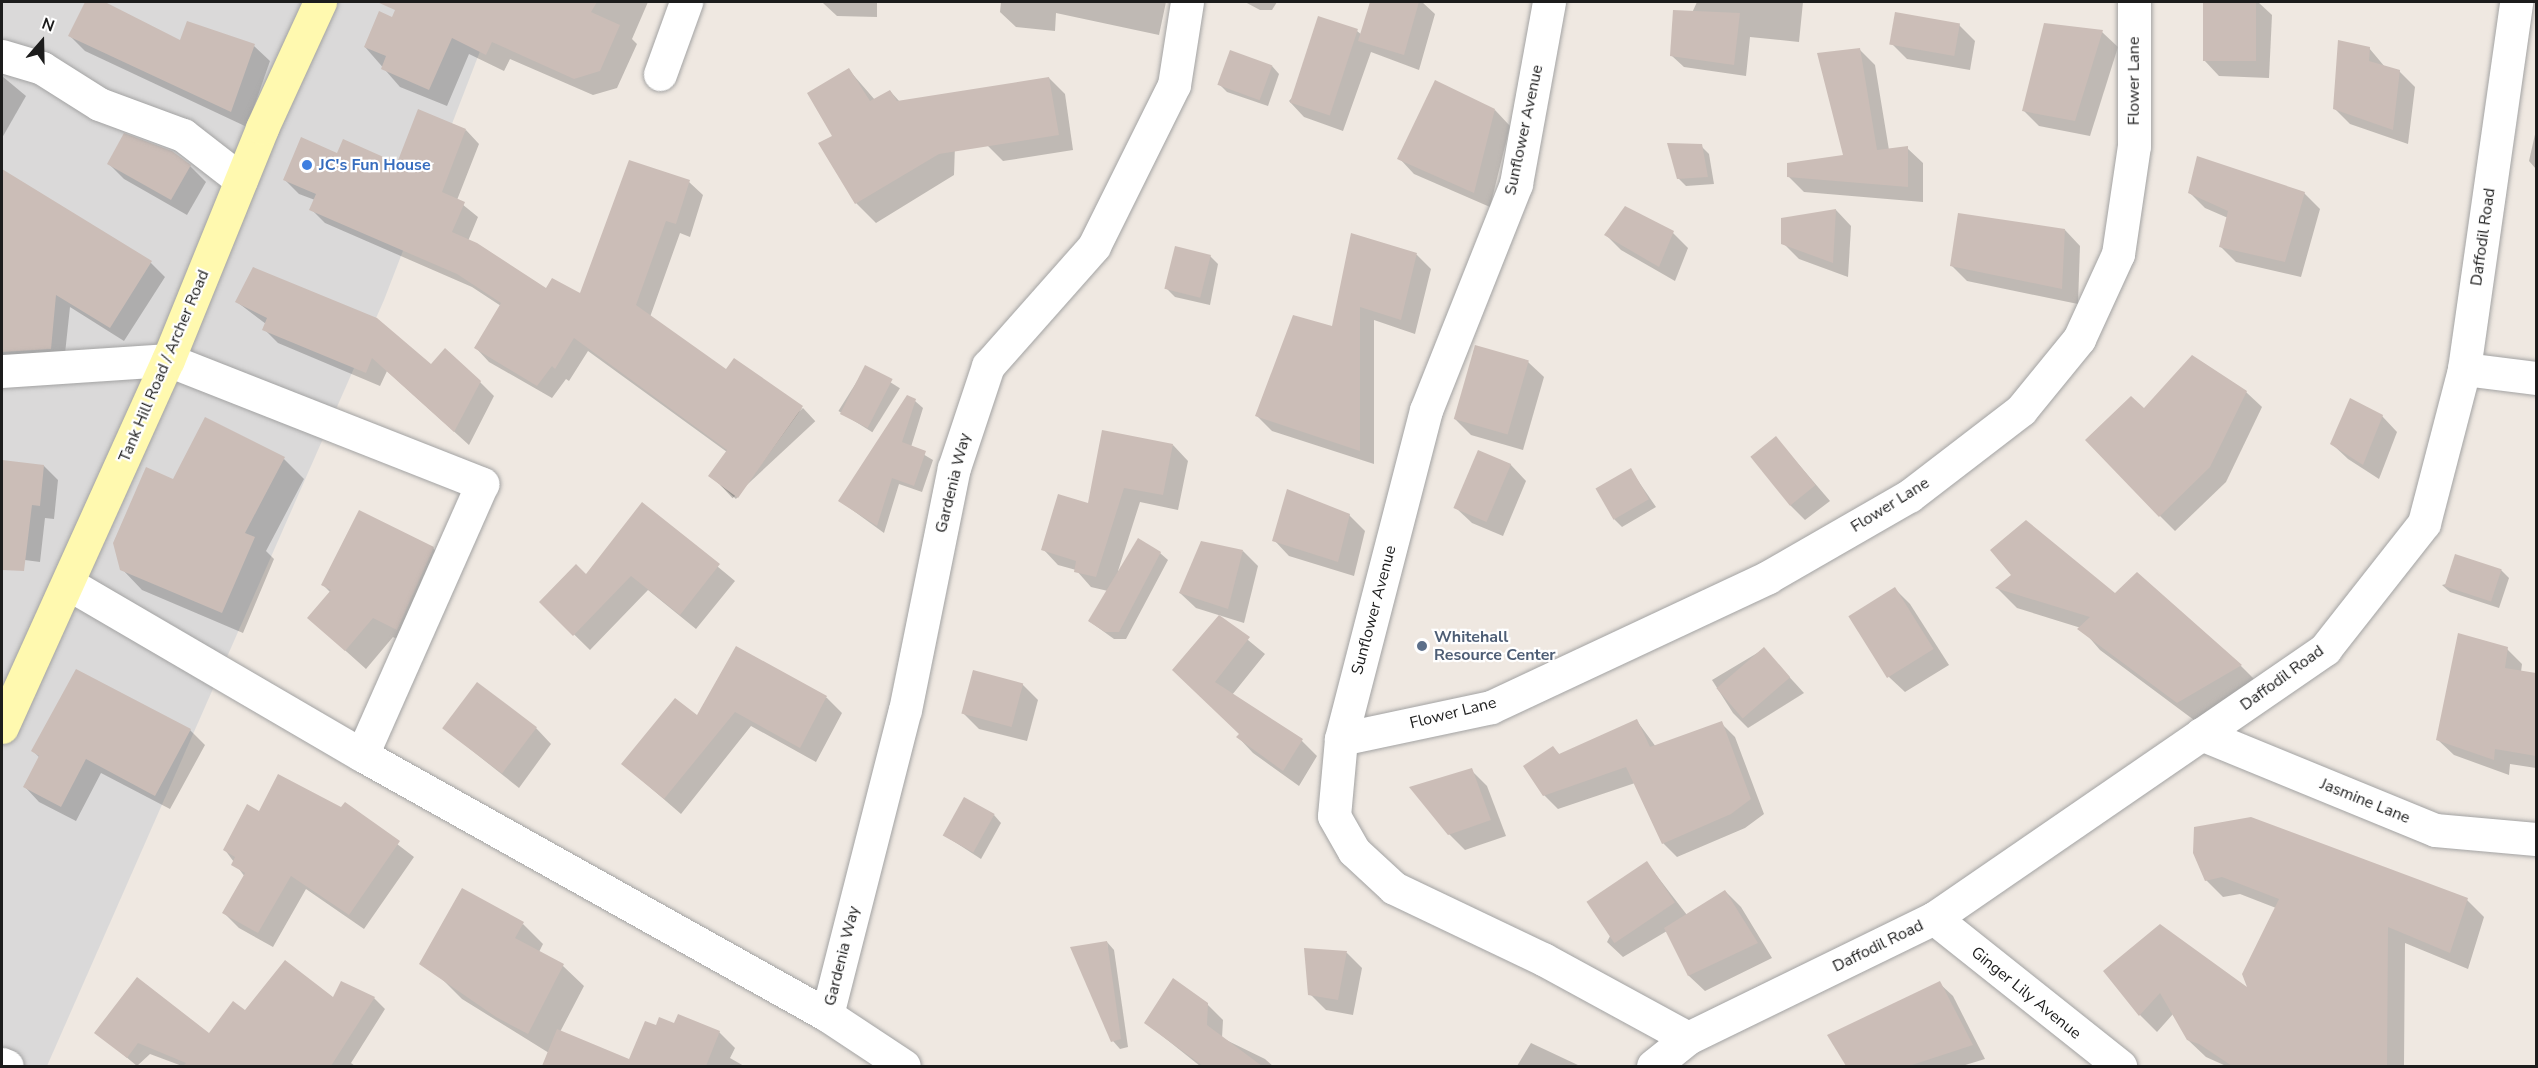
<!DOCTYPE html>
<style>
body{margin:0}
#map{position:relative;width:2538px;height:1068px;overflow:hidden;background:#efe8e1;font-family:"Nunito Sans",sans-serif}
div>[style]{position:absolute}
.residential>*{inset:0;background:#dad9d9}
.shadow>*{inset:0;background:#0003;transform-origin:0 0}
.building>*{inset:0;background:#cbbdb7;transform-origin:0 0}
.roads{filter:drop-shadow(0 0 2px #a3a3a3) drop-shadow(0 0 2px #a3a3a3)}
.street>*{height:33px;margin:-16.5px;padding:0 16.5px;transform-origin:16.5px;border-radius:16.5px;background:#fff}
.secondary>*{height:33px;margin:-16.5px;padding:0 16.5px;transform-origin:16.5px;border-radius:16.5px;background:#fff9af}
.dots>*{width:16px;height:16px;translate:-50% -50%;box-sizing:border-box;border:3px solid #fff;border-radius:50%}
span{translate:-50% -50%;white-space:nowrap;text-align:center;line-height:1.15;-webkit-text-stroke:4.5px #fff;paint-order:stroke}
.street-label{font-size:16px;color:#1c1c1c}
.shop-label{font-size:16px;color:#366cbe;font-weight:700}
.left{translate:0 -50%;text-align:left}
.service-label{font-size:16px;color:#4e5e75;font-weight:700}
.frame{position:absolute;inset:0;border:3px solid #1c1c1c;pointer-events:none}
.north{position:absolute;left:12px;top:12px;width:60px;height:60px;-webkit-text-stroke:4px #fff;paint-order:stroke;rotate:20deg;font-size:16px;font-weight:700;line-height:24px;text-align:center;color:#1c1c1c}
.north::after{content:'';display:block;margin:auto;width:21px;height:27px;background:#1c1c1c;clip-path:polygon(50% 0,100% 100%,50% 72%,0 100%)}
</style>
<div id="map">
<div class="residential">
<div style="clip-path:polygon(2px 2px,499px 2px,384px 300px,47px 1066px,2px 1066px)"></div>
</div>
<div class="shadow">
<div style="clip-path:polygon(87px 2px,101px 2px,181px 42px,254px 46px,270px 61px,247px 127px,85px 51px,70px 36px)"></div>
<div style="clip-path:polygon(401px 2px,648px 2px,632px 39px,637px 44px,617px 88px,593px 95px,510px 59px,504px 71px,469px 54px,447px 106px,400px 87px,365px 47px,393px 19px)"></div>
<div style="clip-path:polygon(877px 2px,877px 17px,837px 16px,823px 3px)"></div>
<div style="clip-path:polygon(1001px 2px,1166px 2px,1159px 35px,1056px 13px,1055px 31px,1016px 27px,1000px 12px)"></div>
<div style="clip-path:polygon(1245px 2px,1277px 2px,1272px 10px,1260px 10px)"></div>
<div style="clip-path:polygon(1371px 2px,1422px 2px,1435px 14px,1419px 70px,1371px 52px,1343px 131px,1304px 117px,1289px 101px,1357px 31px,1362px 35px)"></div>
<div style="clip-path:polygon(1697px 2px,1803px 2px,1799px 42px,1750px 37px,1746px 76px,1684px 67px,1672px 56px)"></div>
<div style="clip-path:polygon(2205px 2px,2258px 2px,2272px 15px,2269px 78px,2219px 76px,2204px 60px)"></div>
<div style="clip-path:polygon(1959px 25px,1975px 41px,1970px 70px,1907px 59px,1891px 43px)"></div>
<div style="clip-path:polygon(2102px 32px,2118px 47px,2090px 136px,2039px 126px,2023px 110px)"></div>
<div style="clip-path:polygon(2369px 48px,2385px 67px,2399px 71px,2415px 87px,2408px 144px,2350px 124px,2334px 108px)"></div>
<div style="clip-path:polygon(1859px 49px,1875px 65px,1889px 150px,1907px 148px,1923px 163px,1923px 202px,1804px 192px,1788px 176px,1845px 156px)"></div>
<div style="clip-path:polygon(1272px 66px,1279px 74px,1268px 106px,1227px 92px,1219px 84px)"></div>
<div style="clip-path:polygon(849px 70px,875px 100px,890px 91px,900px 102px,956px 116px,954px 175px,876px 223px,856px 203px,820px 144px,834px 136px)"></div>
<div style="clip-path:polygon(2px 76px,26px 96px,2px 138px)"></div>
<div style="clip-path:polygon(1049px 78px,1065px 94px,1073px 150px,1003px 161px,988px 146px)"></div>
<div style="clip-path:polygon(1495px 110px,1510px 126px,1490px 207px,1414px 174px,1399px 158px)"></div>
<div style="clip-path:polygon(466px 130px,479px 144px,457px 200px,478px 217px,468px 241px,546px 290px,581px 296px,689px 182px,703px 195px,690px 237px,680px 233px,650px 317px,727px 371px,734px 360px,802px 408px,736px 499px,710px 476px,727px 452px,588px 351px,569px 381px,566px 379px,552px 398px,489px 362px,476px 348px,501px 306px,472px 287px,325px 223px,311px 209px,315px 200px,299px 194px,285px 180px,338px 155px,398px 165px)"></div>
<div style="clip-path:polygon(2536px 130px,2536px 169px,2529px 161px)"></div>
<div style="clip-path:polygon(1701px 146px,1709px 154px,1714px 184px,1686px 186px,1678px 178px)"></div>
<div style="clip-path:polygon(109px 164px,190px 166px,206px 182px,187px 215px,124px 179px)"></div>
<div style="clip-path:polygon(2px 170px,151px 263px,165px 277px,124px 341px,70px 307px,64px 363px,2px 369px)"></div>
<div style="clip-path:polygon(2189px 192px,2304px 193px,2320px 209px,2301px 277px,2236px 262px,2220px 246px,2228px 218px,2205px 208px)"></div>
<div style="clip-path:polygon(1836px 210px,1851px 226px,1848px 277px,1799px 259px,1783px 243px)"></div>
<div style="clip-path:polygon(2065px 230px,2080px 246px,2078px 304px,1967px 281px,1951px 265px)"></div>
<div style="clip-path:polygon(1673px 233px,1688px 248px,1675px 281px,1621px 250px,1606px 235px)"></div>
<div style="clip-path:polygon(1352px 235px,1417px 255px,1431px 269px,1415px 334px,1374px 320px,1374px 464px,1272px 431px,1257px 416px,1333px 328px)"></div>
<div style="clip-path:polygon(1210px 256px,1218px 264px,1210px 305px,1175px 297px,1167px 289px)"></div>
<div style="clip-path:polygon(237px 302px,480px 382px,494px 396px,469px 445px,387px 371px,380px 386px,278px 343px,264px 329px,266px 324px)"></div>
<div style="clip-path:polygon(1528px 362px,1544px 377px,1523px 450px,1471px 435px,1455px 419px)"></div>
<div style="left:866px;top:367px;width:40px;height:52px;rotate:32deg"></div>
<div style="clip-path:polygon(2246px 392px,2262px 407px,2226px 482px,2175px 531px,2160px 516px,2144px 410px)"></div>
<div style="clip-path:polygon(915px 401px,923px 408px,911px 447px,933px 460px,922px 492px,899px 484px,884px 533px,840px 501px)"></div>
<div style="left:803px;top:408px;width:18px;height:113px;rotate:47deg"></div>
<div style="clip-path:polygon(2382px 416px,2397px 432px,2379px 479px,2348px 459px,2332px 444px)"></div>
<div style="clip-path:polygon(1776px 438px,1830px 501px,1805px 520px,1790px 505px)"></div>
<div style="clip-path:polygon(1173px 445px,1188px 461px,1178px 510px,1140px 502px,1118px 571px,1160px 553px,1168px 560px,1126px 639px,1114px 639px,1089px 621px,1108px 591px,1091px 587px,1076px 570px,1058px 565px,1043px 549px,1089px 505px)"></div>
<div style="clip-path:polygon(1479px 452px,1511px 465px,1526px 481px,1503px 536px,1472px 523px,1456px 508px)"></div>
<div style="clip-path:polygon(284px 459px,304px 479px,266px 551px,274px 559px,243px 633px,142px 590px,122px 569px,173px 481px)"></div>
<div style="clip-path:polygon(2px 461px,44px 466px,58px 480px,54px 519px,45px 518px,40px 562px,2px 557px)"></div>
<div style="clip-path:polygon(1630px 469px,1656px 507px,1622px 527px,1614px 519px)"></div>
<div style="clip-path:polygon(642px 504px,735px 581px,696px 629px,648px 590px,590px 650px,541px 602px,586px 576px)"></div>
<div style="clip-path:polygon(1349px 515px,1365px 531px,1354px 576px,1289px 556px,1274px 540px)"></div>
<div style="clip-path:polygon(433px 548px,453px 568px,417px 649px,393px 637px,366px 669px,309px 618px,331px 593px,323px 585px)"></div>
<div style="clip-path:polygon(1243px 551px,1258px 566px,1244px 623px,1196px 608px,1180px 593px)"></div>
<div style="clip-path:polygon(2501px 570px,2509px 578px,2499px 608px,2450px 592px,2442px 585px)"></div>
<div style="clip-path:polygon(2137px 574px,2241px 666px,2261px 686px,2198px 723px,2100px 650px,2081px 628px,2017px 608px,1997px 588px,2115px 595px)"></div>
<div style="clip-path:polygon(1895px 589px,1910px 604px,1949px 665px,1905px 692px,1889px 677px)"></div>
<div style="clip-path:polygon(1220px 617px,1265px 654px,1232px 695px,1302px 741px,1317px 756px,1299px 786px,1253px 753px,1238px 737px,1240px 734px,1190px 685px)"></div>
<div style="clip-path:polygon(736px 648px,827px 698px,842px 713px,816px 762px,751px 726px,681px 814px,623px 764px,697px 718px)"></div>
<div style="clip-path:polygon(1764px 649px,1804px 693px,1748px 728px,1733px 713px,1712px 680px)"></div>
<div style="clip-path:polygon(2507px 649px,2522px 664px,2521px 672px,2536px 674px,2536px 768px,2510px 764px,2509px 775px,2454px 755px,2438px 740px)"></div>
<div style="clip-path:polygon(1022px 684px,1038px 700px,1027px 741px,979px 729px,964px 714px)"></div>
<div style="clip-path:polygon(1637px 721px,1656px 747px,1721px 723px,1735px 737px,1764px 814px,1745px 828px,1677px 857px,1663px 843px,1635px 783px,1558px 809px,1544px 795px,1553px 748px,1560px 755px)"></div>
<div style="clip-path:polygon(536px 728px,551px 744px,519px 788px,445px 729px)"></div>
<div style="clip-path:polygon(190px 730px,205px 745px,170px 809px,101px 773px,76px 821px,39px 802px,25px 787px,40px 758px,33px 751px)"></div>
<div style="clip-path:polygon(1471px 770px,1487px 786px,1506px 836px,1465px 850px,1449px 834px)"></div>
<div style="clip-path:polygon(345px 804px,414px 857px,364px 929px,306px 889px,273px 947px,239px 928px,224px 913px,245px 877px,225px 850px,260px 813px,342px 809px)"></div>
<div style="clip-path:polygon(994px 815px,1001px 823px,981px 859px,944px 835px)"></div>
<div style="clip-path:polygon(2195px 853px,2467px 900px,2484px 917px,2468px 969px,2405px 943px,2404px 1066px,2226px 1066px,2206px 1057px,2188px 1040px,2173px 1014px,2157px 1032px,2140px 1015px,2105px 971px,2250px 991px,2276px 908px,2240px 894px,2223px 897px,2206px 880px)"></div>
<div style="clip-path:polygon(1647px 863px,1687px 915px,1725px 891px,1741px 907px,1772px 958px,1705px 991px,1689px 976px,1667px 931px,1623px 957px,1607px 942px)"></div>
<div style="clip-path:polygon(523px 924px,543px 944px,539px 952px,563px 966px,584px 986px,560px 1032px,620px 1066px,543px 1066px,549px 1053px,462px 999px,441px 978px)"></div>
<div style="clip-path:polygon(1107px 942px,1114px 950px,1128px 1047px,1120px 1049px,1113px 1041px)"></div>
<div style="clip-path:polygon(1306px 950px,1347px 953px,1362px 968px,1353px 1015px,1326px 1010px,1310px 994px)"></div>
<div style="clip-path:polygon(1939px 983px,1953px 996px,1985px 1059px,1962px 1066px,1848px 1066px,1830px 1036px)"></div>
<div style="clip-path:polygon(374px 998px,385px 1009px,351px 1063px,355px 1066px,182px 1066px,150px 1054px,137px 1066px,96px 1032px,209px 1035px,245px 1012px)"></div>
<div style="clip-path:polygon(1207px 1004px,1223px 1020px,1222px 1038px,1265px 1059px,1273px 1066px,1200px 1066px,1146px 1023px)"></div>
<div style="clip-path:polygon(675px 1025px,719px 1032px,735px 1048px,730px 1058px,744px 1066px,646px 1066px,633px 1053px,657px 1027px)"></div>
<div style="clip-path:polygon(1531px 1043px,1580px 1066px,1517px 1066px)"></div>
</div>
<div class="building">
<div style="clip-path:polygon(85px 2px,105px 2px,180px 40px,187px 21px,255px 44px,231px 112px,68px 36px)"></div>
<div style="clip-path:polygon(377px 2px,597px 2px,591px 12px,620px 25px,600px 71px,574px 79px,492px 42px,486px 55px,452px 38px,429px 90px,381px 69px,386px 56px,364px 47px,379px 11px,392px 17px,395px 10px)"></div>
<div style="clip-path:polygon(1370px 2px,1419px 2px,1404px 55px,1358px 41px)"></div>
<div style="left:2203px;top:2px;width:53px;height:59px"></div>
<div style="clip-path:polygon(1673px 10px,1740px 13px,1734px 65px,1670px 56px)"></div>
<div style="left:1895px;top:12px;width:66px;height:33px;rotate:10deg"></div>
<div style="left:1318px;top:16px;width:42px;height:91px;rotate:18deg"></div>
<div style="clip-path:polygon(2044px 23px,2103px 30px,2075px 121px,2022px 111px)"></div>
<div style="clip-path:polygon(2338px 40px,2370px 47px,2369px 61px,2400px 70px,2393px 130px,2333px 109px)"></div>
<div style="clip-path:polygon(1860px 48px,1877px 150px,1908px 146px,1908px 187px,1787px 177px,1787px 163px,1843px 155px,1817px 53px)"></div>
<div style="left:1230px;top:50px;width:45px;height:37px;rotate:20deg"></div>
<div style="clip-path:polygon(849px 68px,870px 101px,890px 90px,897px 101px,1049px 77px,1059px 135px,939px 154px,855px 204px,818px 143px,832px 136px,807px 93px)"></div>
<div style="clip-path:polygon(1435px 80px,1495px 109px,1474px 193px,1397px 159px)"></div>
<div style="clip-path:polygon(418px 109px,466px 129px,442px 192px,465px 202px,452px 232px,477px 243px,546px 288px,552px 278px,580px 293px,629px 160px,690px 180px,676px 224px,666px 221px,636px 305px,726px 369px,734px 358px,803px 406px,738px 498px,708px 476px,727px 450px,574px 338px,555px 369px,552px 366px,537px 386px,474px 348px,501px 303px,457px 274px,309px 210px,316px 194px,283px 180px,301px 137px,337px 153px,343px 139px,397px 163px)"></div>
<div style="clip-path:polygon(124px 133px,172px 151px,191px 165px,171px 200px,107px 164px)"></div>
<div style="clip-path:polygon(1667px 143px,1702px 144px,1708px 177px,1677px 179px)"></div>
<div style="clip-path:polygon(2197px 156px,2305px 192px,2285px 262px,2219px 247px,2228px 211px,2188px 193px)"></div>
<div style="clip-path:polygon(2px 169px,152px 261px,110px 328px,56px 295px,51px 349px,2px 352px)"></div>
<div style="clip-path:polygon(1625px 206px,1674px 231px,1659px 267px,1604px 235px)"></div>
<div style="clip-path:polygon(1836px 209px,1833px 263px,1781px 244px,1781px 218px)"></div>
<div style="clip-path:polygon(1958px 213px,2065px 229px,2062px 289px,1950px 266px)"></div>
<div style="clip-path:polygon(1351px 233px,1417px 253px,1401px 320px,1360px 307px,1360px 451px,1255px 416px,1293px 315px,1332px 326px)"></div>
<div style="left:1175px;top:246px;width:37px;height:44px;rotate:14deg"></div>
<div style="clip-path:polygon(253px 267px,377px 318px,431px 364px,445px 348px,481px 381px,454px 432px,372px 358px,366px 373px,262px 330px,267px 318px,235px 302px)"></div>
<div style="left:1475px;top:345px;width:56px;height:77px;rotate:16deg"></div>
<div style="clip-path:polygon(2192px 355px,2247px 391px,2210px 467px,2159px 517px,2085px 440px,2131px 396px,2144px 408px)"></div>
<div style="left:865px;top:365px;width:31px;height:55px;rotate:27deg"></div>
<div style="clip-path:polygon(907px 395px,916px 399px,902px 442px,926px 451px,914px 486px,892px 478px,877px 526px,838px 501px)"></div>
<div style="clip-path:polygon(2350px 398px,2383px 415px,2363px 465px,2330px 444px)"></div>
<div style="clip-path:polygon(205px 417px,285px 457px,245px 533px,255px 537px,222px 613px,120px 570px,113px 543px,146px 467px,173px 479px)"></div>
<div style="clip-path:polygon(1102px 430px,1173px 444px,1163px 495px,1124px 488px,1096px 577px,1074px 572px,1076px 561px,1041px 550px,1058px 494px,1088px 503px)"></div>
<div style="left:1776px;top:436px;width:63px;height:33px;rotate:51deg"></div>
<div style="left:1478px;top:450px;width:36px;height:63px;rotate:23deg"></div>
<div style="clip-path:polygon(2px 460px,44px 465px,40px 506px,32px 505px,24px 571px,2px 570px)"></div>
<div style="left:1631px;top:468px;width:36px;height:41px;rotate:60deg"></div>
<div style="clip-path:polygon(1287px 489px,1350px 514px,1338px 562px,1272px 541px)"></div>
<div style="clip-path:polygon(642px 502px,720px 564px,680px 615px,631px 576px,573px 636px,539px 602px,576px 564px,586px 574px)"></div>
<div style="clip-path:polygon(359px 510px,434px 547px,397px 630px,373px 618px,345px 651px,307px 618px,331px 590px,321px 585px)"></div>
<div style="clip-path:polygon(2026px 520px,2115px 593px,2137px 572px,2242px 665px,2177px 703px,2077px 629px,2090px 617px,1995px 588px,2011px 575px,1990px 550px)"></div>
<div style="clip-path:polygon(1138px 538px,1161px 552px,1119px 632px,1105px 632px,1088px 621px)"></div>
<div style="clip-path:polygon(1201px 541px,1243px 550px,1228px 609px,1179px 593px)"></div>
<div style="left:2455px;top:554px;width:49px;height:34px;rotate:18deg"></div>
<div style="left:1895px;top:587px;width:73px;height:55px;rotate:58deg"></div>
<div style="clip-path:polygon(1219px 615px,1250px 637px,1215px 682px,1303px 739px,1283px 771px,1236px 737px,1239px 734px,1172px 670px)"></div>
<div style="clip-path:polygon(2458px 633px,2508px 647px,2505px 668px,2536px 673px,2536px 756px,2495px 749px,2494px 760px,2436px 740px)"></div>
<div style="clip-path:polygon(736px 646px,827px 696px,800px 748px,735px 712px,664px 799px,621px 764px,675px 698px,697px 715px)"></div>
<div style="left:1764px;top:647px;width:40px;height:63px;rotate:49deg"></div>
<div style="clip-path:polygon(76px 669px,191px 729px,155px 796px,86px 759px,61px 807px,23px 787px,39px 756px,31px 751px)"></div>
<div style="left:973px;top:670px;width:52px;height:45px;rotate:15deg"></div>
<div style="left:477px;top:682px;width:75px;height:58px;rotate:37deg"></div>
<div style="clip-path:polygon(1637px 719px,1650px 747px,1722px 721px,1751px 799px,1731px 814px,1662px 844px,1626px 767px,1543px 796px,1523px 766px,1553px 746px,1559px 754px)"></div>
<div style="clip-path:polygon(1472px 768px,1491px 820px,1448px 835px,1409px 787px)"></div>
<div style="clip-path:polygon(278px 774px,341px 807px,345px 802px,400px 841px,349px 915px,291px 876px,258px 933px,222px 913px,245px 873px,231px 865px,235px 857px,223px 850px,247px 804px,259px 811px)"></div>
<div style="left:964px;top:797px;width:35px;height:44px;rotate:29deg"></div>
<div style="clip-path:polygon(2251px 817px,2468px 898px,2450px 953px,2388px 927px,2387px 1066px,2232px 1066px,2199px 1044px,2187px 1040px,2160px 993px,2139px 1016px,2103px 971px,2160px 924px,2247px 987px,2242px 974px,2279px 899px,2222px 877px,2205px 881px,2193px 853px,2194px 827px)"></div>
<div style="left:1647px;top:861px;width:50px;height:73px;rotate:56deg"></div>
<div style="clip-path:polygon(462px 888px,524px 922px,515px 938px,564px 964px,528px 1034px,496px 1017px,419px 964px)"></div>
<div style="clip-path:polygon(1725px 890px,1758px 943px,1688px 976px,1664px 928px)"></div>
<div style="clip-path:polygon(1107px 941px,1121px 1039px,1111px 1042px,1070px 947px)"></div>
<div style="clip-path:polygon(1304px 948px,1347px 951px,1338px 1000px,1308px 995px)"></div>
<div style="clip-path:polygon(285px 960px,333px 997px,341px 981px,375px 997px,331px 1066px,183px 1066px,186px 1063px,138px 1043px,127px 1058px,94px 1033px,137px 977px,209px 1033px,233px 1001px,245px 1010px)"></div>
<div style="clip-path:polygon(1173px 978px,1208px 1003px,1207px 1025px,1262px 1066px,1203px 1066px,1144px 1023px)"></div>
<div style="clip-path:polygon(1940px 981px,1973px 1045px,1909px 1066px,1846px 1066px,1827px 1035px)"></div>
<div style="clip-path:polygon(678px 1014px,720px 1031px,706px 1066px,542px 1066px,557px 1029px,629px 1059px,645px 1021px,656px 1025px,659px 1017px,674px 1023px)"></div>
</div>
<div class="roads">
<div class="street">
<div style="left:1549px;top:2px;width:185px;rotate:100.3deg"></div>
<div style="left:1516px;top:184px;width:243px;rotate:111.7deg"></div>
<div style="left:1426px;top:410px;width:340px;rotate:104.5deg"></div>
<div style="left:1341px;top:739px;width:77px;rotate:95.2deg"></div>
<div style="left:1334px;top:816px;width:40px;rotate:60.3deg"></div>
<div style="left:1354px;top:851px;width:54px;rotate:42.8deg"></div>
<div style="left:1394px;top:888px;width:165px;rotate:25.5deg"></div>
<div style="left:1543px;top:959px;width:165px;rotate:28.6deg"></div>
<div style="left:2px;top:56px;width:42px;rotate:16.7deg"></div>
<div style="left:42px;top:68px;width:67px;rotate:32.3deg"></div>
<div style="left:99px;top:104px;width:90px;rotate:20.3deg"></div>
<div style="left:183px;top:135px;width:73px;rotate:37.8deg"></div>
<div style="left:660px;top:74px;width:77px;rotate:-70.1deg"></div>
<div style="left:2464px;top:369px;width:73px;rotate:7.1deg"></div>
<div style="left:2px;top:371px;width:166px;rotate:-3.8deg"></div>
<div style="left:168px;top:360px;width:338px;rotate:21.5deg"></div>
<div style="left:482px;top:484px;width:296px;rotate:113.9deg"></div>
<div style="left:69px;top:584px;width:339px;rotate:30.3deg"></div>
<div style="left:362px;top:755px;width:533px;rotate:29.21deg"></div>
<div style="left:827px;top:1015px;width:92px;rotate:33.5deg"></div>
<div style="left:2201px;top:734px;width:253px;rotate:22.3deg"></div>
<div style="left:2435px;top:830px;width:101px;rotate:5.1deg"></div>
<div style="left:1341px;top:739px;width:153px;rotate:-12deg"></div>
<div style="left:1491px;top:707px;width:306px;rotate:-25.1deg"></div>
<div style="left:1768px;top:577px;width:163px;rotate:-29.9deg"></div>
<div style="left:1909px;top:496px;width:141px;rotate:-37.5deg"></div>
<div style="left:2021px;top:410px;width:92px;rotate:-50.8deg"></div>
<div style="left:2079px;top:339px;width:94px;rotate:-65.4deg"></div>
<div style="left:2118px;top:254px;width:109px;rotate:-81.6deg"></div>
<div style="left:2134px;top:146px;width:144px;rotate:-90deg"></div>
<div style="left:1934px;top:918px;width:238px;rotate:38.5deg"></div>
<div style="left:827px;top:1015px;width:315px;rotate:-75.7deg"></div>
<div style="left:905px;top:710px;width:247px;rotate:-78.6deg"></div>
<div style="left:954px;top:468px;width:108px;rotate:-71.6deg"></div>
<div style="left:988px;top:366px;width:160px;rotate:-48.5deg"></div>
<div style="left:1094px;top:246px;width:180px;rotate:-63.6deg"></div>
<div style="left:1174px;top:85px;width:84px;rotate:-81.1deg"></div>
<div style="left:2px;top:1064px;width:5px;rotate:22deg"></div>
<div style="left:1653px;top:1066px;width:45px;rotate:-38.7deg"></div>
<div style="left:1688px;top:1038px;width:274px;rotate:-26deg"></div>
<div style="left:1934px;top:918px;width:475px;rotate:-34.5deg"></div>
<div style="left:2325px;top:649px;width:160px;rotate:-51.8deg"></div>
<div style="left:2424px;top:523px;width:159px;rotate:-75.4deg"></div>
<div style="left:2464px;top:369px;width:371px;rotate:-81.9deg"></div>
</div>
<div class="secondary">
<div style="left:2px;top:727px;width:403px;rotate:-65.7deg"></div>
<div style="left:168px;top:360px;width:250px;rotate:-67.9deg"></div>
<div style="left:262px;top:128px;width:139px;rotate:-65.3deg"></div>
</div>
</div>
<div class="dots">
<div style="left:307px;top:165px;background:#3f7fe0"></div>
<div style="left:1422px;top:646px;background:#5c6f8a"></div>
</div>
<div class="street-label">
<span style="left:2134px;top:81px;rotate:-90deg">Flower Lane</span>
<span style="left:1524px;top:130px;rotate:-78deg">Sunflower Avenue</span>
<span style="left:2483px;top:237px;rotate:-82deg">Daffodil Road</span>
<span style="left:164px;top:366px;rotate:-67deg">Tank Hill Road / Archer Road</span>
<span style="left:953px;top:483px;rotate:-76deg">Gardenia Way</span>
<span style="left:1890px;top:505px;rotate:-32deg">Flower Lane</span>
<span style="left:1374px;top:610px;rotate:-75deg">Sunflower Avenue</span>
<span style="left:2282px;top:678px;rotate:-36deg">Daffodil Road</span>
<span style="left:1453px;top:713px;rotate:-14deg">Flower Lane</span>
<span style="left:2365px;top:801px;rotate:22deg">Jasmine Lane</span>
<span style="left:1878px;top:946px;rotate:-26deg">Daffodil Road</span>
<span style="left:842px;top:956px;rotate:-76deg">Gardenia Way</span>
<span style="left:2026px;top:993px;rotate:39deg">Ginger Lily Avenue</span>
</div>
<div class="shop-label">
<span class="left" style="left:319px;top:165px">JC's Fun House</span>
</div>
<div class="service-label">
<span class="left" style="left:1434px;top:646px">Whitehall<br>Resource Center</span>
</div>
<div class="frame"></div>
<div class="north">N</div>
</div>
